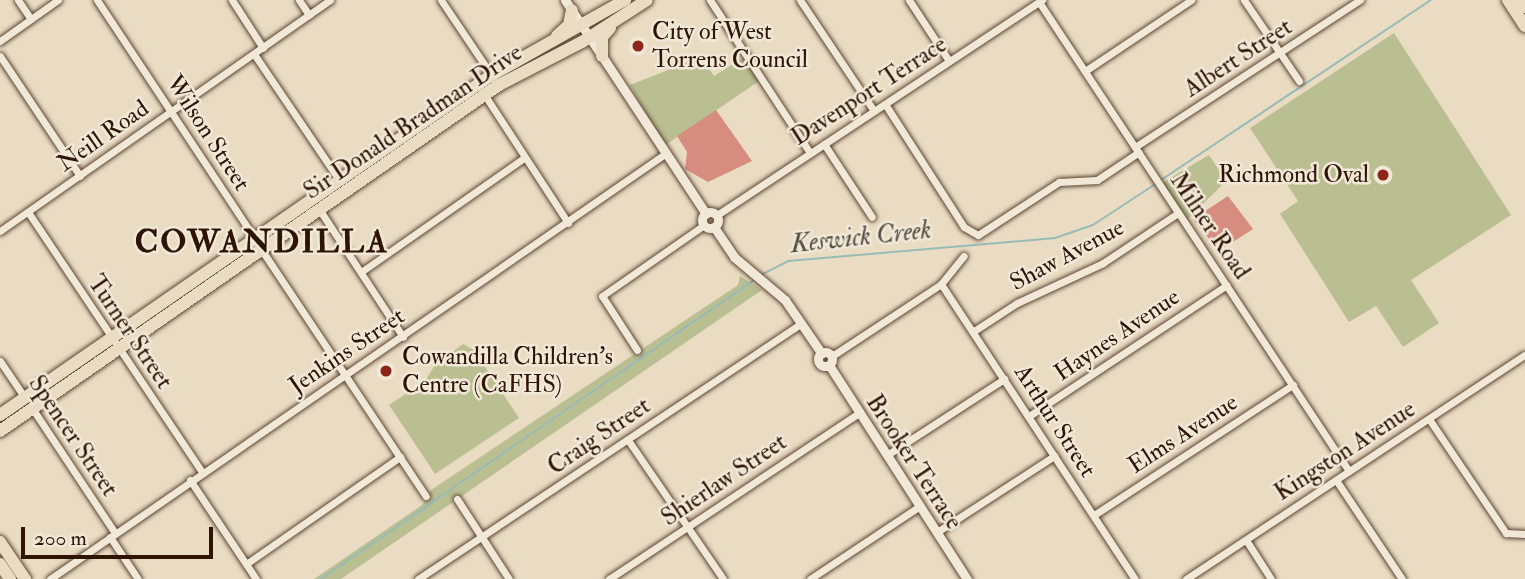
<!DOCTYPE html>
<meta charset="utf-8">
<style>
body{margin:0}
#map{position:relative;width:1525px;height:579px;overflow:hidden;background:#eadcc3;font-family:"IM FELL Double Pica",serif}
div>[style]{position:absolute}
.green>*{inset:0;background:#babf92}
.stream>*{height:2px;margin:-1px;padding:0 1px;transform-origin:1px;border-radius:1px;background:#98bbb6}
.building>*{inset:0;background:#d68c7e}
.roads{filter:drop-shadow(0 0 2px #5d4634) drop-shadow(0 0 2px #5d4634)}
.minor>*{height:7px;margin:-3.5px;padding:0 3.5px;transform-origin:3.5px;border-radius:3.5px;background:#f1e8d8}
.tertiary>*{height:9px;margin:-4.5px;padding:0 4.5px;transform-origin:4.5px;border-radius:4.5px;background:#f1e8d8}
.tertiary>.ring{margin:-4.5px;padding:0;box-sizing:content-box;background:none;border:9px solid #f1e8d8;border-radius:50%}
.primary>*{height:12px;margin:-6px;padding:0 6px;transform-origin:6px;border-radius:6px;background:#eadcc3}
.trunk>*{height:12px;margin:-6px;padding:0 6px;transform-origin:6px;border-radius:6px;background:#eadcc3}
.dots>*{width:19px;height:19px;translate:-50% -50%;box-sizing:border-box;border:4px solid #f1e8d8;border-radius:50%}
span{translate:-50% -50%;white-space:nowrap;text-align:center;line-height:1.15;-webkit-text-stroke:5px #f1e8d8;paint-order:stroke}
.poi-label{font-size:24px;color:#2e1404}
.left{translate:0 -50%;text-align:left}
.right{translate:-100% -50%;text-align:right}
.street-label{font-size:24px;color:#2e1404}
.water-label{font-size:26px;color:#534e42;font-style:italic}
.district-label{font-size:32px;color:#2e1404;font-weight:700;letter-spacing:2px}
.scale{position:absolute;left:21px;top:527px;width:192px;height:32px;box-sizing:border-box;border:4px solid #2e1404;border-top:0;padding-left:9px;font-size:21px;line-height:24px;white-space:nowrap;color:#2e1404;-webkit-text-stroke:5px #f1e8d8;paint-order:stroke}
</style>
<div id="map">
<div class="green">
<div style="clip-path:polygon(1394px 33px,1511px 215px,1411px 280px,1439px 323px,1403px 347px,1376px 306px,1349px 322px,1280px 214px,1298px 201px,1250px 128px)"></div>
<div style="clip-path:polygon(747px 55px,762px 79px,664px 146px,630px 85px,701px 57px,714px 76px)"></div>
<div style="clip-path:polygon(1209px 155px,1226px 181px,1185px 222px,1160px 184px)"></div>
<div style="clip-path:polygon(740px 276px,762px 290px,341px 579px,314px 579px,422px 505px,431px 490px,738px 285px)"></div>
<div style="clip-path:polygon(463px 344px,474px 350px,519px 418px,435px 474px,389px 405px,425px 381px,435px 365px)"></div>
</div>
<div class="stream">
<div style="left:1161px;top:180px;width:324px;rotate:-33.7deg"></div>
<div style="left:761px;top:275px;width:30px;rotate:-27deg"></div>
<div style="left:788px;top:261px;width:268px;rotate:-4.9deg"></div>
<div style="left:1055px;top:238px;width:40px;rotate:-18.9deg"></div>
<div style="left:1093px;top:225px;width:77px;rotate:-33.3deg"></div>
<div style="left:321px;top:579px;width:526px;rotate:-34.63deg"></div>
</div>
<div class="building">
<div style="clip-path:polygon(716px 110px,752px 161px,708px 182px,685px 169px,687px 152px,677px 136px)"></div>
<div style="clip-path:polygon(1228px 196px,1253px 229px,1219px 251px,1193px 219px)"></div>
</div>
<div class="roads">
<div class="minor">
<div style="left:18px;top:0;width:23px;rotate:56deg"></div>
<div style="left:97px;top:0;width:287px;rotate:56.5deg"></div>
<div style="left:232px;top:0;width:57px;rotate:57.1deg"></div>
<div style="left:299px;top:0;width:18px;rotate:56deg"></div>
<div style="left:441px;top:0;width:92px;rotate:56.1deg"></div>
<div style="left:710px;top:0;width:183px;rotate:56.8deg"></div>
<div style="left:800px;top:0;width:133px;rotate:56.3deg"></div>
<div style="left:909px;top:0;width:73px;rotate:56.7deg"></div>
<div style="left:1244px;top:0;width:98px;rotate:55.8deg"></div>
<div style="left:1039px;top:2px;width:562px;rotate:56.54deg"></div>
<div style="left:0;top:41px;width:71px;rotate:-35.3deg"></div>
<div style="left:254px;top:54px;width:153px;rotate:55.9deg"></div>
<div style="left:0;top:56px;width:144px;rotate:56.3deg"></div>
<div style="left:1085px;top:71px;width:128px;rotate:-33.8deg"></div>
<div style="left:484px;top:94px;width:154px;rotate:56.9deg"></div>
<div style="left:885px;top:104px;width:146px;rotate:57.3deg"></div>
<div style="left:964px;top:227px;width:16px;rotate:30deg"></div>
<div style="left:978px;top:235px;width:97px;rotate:-33.2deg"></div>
<div style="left:1059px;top:182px;width:38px;rotate:-3deg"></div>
<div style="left:1097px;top:180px;width:50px;rotate:-33.7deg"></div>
<div style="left:824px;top:144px;width:87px;rotate:56.7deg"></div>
<div style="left:1135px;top:147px;width:269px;rotate:-33.2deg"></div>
<div style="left:319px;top:209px;width:153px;rotate:56.7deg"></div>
<div style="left:28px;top:212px;width:313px;rotate:56.2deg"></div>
<div style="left:717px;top:215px;width:390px;rotate:-33.5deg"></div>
<div style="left:0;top:231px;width:403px;rotate:-35deg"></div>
<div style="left:261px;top:249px;width:297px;rotate:56.3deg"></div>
<div style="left:361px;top:272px;width:199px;rotate:-35deg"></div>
<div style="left:941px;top:284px;width:36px;rotate:-51deg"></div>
<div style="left:974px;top:331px;width:51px;rotate:-33.1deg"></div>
<div style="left:1017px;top:303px;width:95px;rotate:-24.9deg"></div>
<div style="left:1103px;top:263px;width:90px;rotate:-33.7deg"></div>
<div style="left:637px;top:350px;width:64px;rotate:-122.9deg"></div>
<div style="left:602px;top:296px;width:124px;rotate:-34.8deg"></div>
<div style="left:832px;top:356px;width:131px;rotate:-33.4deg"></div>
<div style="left:941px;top:284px;width:353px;rotate:56.7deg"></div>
<div style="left:0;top:361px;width:45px;rotate:56deg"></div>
<div style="left:32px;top:408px;width:150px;rotate:56.4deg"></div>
<div style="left:1029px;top:416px;width:237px;rotate:-33.5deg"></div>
<div style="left:1429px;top:419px;width:138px;rotate:56deg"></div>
<div style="left:1506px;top:533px;width:19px;rotate:3deg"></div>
<div style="left:628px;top:440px;width:168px;rotate:55.6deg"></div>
<div style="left:887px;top:455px;width:140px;rotate:-33deg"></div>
<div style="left:190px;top:480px;width:119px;rotate:56.3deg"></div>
<div style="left:1336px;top:480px;width:119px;rotate:56.3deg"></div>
<div style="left:457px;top:499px;width:95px;rotate:57deg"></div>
<div style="left:1094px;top:515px;width:238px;rotate:-33.2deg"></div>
<div style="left:937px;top:532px;width:140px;rotate:-33deg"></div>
<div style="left:110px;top:537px;width:50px;rotate:56.3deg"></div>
<div style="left:1246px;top:540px;width:46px;rotate:57.3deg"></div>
<div style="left:246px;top:564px;width:188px;rotate:-34.8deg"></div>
<div style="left:50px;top:579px;width:748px;rotate:-34.65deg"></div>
<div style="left:418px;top:579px;width:460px;rotate:-33.7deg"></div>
<div style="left:609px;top:579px;width:300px;rotate:-33.6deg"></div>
<div style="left:810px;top:579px;width:132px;rotate:-33.6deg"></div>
<div style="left:1186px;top:579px;width:406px;rotate:-33.5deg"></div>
</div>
<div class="tertiary">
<div style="left:565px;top:0;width:256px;rotate:56.6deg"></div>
<div class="ring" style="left:702px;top:212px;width:7px;height:7px"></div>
<div style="left:714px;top:227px;width:36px;rotate:56deg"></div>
<div style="left:734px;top:257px;width:67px;rotate:40.1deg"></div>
<div style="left:785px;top:300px;width:65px;rotate:55.6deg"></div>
<div class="ring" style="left:818px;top:352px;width:5px;height:5px"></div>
<div style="left:829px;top:365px;width:255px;rotate:57.2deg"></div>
</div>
<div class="primary">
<div style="left:557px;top:36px;width:16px;rotate:-43deg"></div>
<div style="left:569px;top:25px;width:15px;rotate:-79deg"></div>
<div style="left:602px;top:56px;width:19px;rotate:-90deg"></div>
<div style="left:602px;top:37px;width:12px;rotate:-48deg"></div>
<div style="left:0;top:415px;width:598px;rotate:-34.65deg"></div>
<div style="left:492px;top:75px;width:153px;rotate:-29.4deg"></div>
<div style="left:0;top:431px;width:607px;rotate:-34.74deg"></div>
<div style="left:499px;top:85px;width:93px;rotate:-27.4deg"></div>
<div style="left:582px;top:42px;width:77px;rotate:-32.9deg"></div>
<div style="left:0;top:542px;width:45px;rotate:56deg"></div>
<div style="left:0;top:564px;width:18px;rotate:56deg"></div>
</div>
<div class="trunk">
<div style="left:1508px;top:0;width:31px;rotate:57deg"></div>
<div style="left:1521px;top:0;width:8px;rotate:60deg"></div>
</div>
</div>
<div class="dots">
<div style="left:638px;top:46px;background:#8f2418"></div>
<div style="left:1383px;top:175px;background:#8f2418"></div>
<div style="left:386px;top:371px;background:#8f2418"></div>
</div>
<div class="poi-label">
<span class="left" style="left:652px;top:46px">City of West<br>Torrens Council</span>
<span class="right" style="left:1369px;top:175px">Richmond Oval</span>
<span class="left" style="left:402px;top:371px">Cowandilla Children’s<br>Centre (CaFHS)</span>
</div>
<div class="street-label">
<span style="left:1238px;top:58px;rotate:-33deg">Albert Street</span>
<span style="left:869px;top:91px;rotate:-33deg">Davenport Terrace</span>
<span style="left:413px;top:122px;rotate:-34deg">Sir Donald Bradman Drive</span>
<span style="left:208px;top:133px;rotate:57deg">Wilson Street</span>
<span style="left:103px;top:136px;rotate:-35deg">Neill Road</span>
<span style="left:1210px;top:226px;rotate:56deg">Milner Road</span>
<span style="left:1067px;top:255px;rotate:-28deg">Shaw Avenue</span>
<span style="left:130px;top:332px;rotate:56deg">Turner Street</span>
<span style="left:1117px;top:335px;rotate:-34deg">Haynes Avenue</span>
<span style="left:347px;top:351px;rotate:-34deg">Jenkins Street</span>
<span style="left:1055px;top:421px;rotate:57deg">Arthur Street</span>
<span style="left:1183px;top:434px;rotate:-33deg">Elms Avenue</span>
<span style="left:73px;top:436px;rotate:56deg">Spencer Street</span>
<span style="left:599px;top:436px;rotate:-34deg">Craig Street</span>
<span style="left:1345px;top:451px;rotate:-33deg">Kingston Avenue</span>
<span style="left:914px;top:462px;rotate:57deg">Brooker Terrace</span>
<span style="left:724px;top:480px;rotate:-34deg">Shierlaw Street</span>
</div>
<div class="water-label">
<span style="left:861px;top:238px;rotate:-6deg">Keswick Creek</span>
</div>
<div class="district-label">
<span style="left:262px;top:242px">COWANDILLA</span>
</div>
<div class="scale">200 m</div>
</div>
